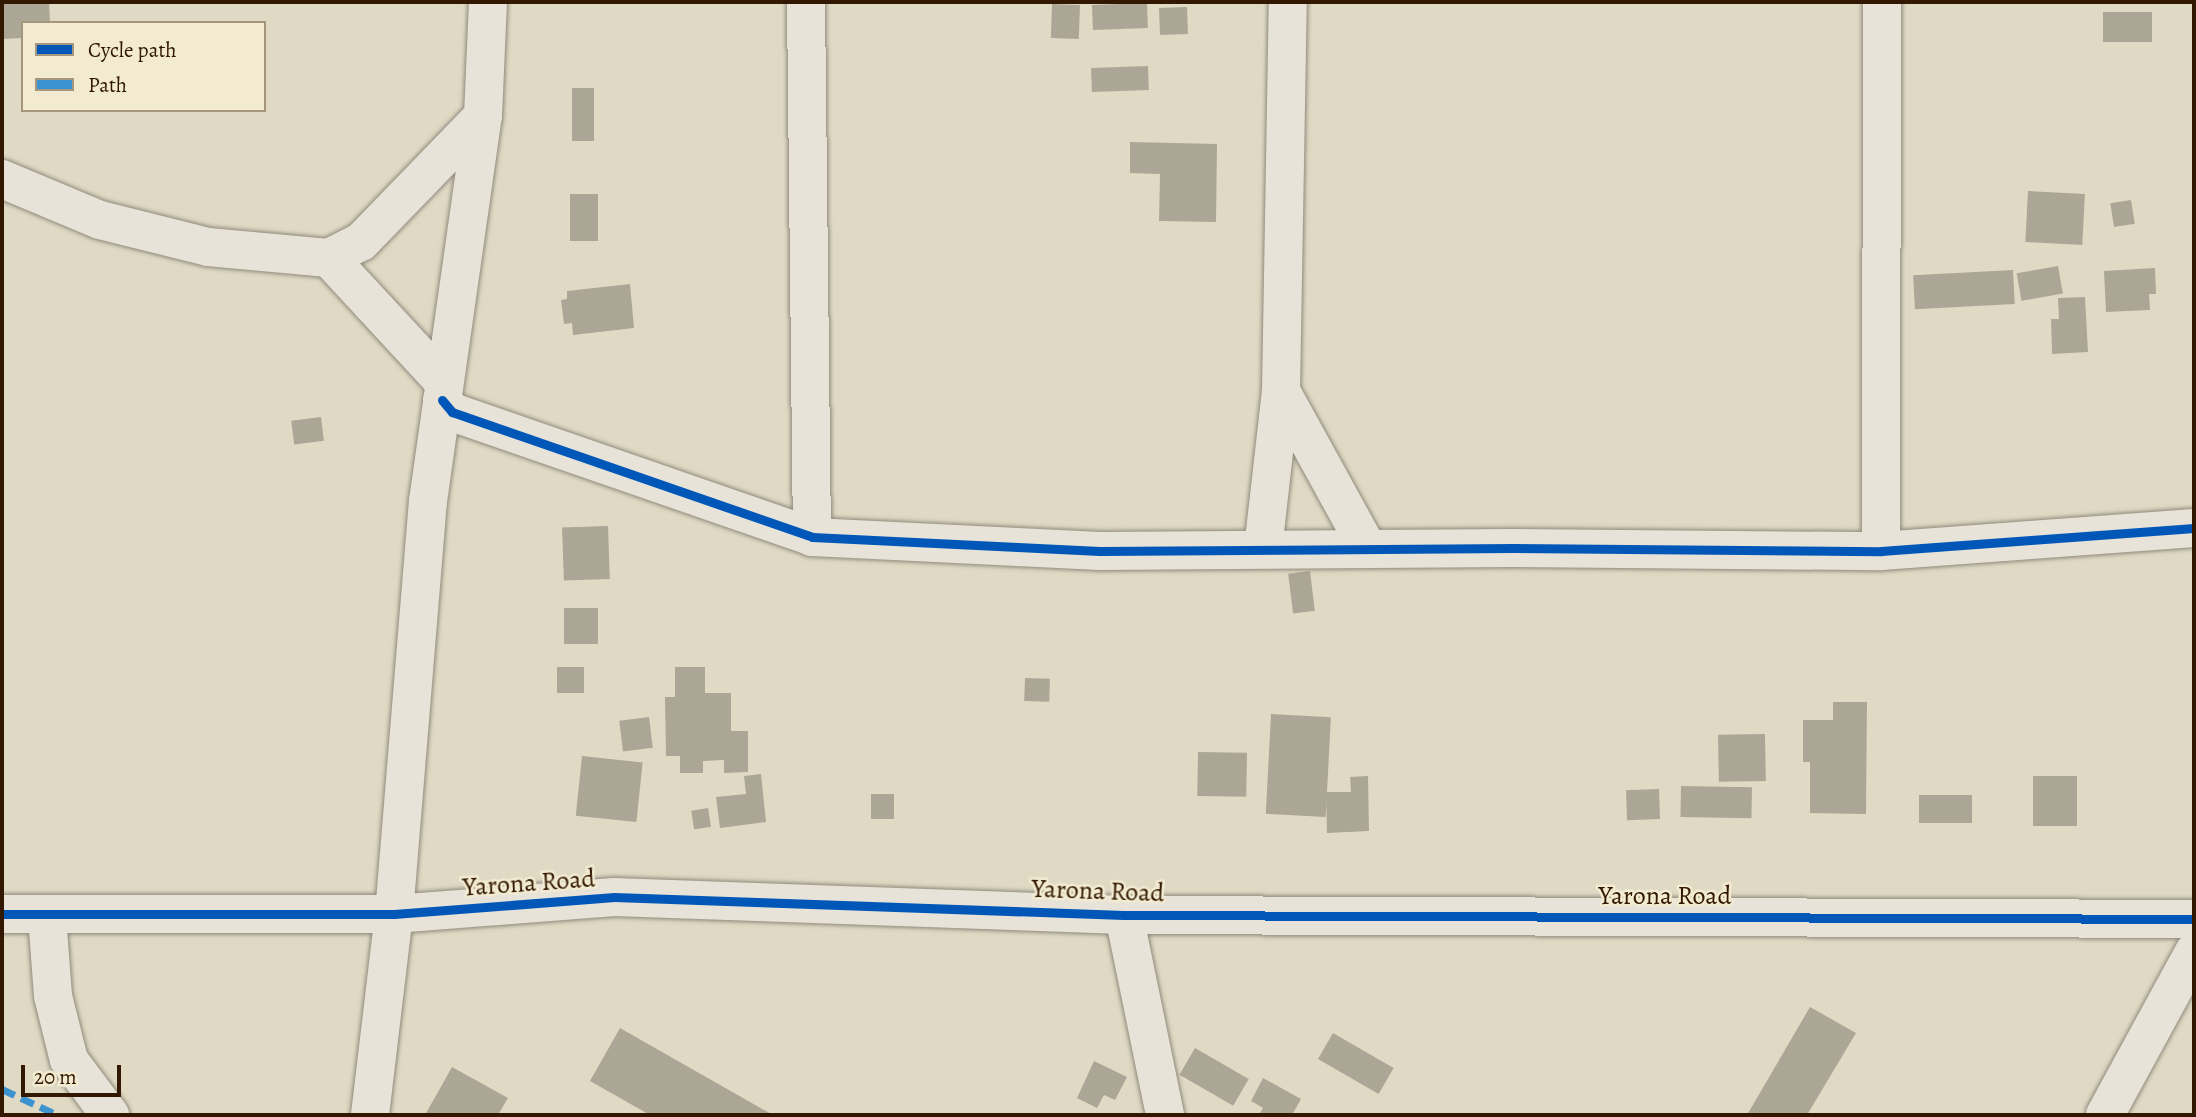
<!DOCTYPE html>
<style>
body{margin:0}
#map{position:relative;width:2196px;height:1117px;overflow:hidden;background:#e0dac5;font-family:Alegreya,serif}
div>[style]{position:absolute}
.building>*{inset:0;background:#aca697;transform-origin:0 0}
.roads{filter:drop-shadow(0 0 2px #918a7b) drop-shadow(0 0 2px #918a7b)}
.minor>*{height:38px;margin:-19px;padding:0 19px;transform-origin:19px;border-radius:19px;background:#e7e3d9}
.quiet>*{height:7px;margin-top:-3.5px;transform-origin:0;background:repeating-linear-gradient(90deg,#3d93d0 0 14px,transparent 0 21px)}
.cycleway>*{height:9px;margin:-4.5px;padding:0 4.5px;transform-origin:4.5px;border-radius:4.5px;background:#0057b8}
span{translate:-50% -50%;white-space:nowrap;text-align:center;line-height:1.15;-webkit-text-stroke:5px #f2ebd2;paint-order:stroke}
.street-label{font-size:26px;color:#321701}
.frame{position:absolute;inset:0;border:4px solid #321701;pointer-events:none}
.legend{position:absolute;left:21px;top:21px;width:245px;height:91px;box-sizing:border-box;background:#f2ebd2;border:2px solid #a5967e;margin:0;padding:9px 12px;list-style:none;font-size:21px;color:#321701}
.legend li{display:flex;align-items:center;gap:14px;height:35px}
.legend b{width:35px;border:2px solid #a5967e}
.scale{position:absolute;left:21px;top:1065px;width:100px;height:32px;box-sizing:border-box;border:4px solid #321701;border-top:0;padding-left:9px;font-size:21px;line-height:24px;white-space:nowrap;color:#321701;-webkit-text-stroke:5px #f2ebd2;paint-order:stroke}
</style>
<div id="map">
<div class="building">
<div style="clip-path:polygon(2px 2px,49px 2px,50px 23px,23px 23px,23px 38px,2px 39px)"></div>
<div style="left:1147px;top:3px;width:25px;height:55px;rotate:88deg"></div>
<div style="left:1052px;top:4px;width:28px;height:34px;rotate:2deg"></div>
<div style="left:1187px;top:7px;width:27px;height:28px;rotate:88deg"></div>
<div style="left:2152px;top:12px;width:30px;height:49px;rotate:90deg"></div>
<div style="left:1148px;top:66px;width:24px;height:57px;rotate:88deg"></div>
<div style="left:572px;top:88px;width:22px;height:53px"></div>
<div style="clip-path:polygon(1130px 142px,1217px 144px,1216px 222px,1159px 221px,1160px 174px,1130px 173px)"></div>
<div style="left:2028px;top:191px;width:57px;height:51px;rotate:3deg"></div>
<div style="left:570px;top:194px;width:28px;height:47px"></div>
<div style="left:2131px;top:200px;width:24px;height:21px;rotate:81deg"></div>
<div style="left:2058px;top:266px;width:28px;height:42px;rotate:80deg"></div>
<div style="clip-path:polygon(2155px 268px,2156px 294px,2149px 294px,2150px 310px,2106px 312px,2104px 271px)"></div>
<div style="left:2013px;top:270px;width:34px;height:100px;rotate:87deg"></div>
<div style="clip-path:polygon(630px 284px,634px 328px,573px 335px,572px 323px,564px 324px,561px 300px,567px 299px,567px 291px)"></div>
<div style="clip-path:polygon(2085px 297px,2088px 352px,2052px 354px,2051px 319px,2059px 319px,2058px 298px)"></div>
<div style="left:321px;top:417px;width:24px;height:30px;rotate:83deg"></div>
<div style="left:608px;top:526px;width:53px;height:46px;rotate:88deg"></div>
<div style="left:1310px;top:571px;width:40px;height:22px;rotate:83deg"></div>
<div style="left:564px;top:608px;width:34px;height:36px"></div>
<div style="left:557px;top:667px;width:27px;height:26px"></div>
<div style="clip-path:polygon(675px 667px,705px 667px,705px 693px,731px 693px,731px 731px,748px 731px,748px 772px,724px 773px,724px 760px,703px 761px,703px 773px,680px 773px,680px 756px,666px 756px,665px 697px,675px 697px)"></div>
<div style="left:1025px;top:678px;width:25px;height:23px;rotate:2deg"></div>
<div style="clip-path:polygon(1833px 702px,1867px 702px,1866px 814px,1810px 813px,1810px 762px,1803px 762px,1803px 720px,1833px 720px)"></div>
<div style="left:1271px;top:714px;width:60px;height:100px;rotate:3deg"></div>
<div style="left:649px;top:717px;width:31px;height:30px;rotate:83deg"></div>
<div style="left:1765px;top:734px;width:47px;height:47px;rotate:89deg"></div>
<div style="left:1198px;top:752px;width:49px;height:44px;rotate:1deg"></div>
<div style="left:582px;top:756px;width:61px;height:60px;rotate:6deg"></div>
<div style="clip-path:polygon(761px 774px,766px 822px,720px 828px,716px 797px,746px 794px,744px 776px)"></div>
<div style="clip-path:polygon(1368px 776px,1369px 831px,1327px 833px,1326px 792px,1351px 792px,1350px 777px)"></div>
<div style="left:2033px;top:776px;width:44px;height:50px"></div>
<div style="left:1681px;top:786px;width:71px;height:31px;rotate:1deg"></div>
<div style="left:1659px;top:789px;width:30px;height:33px;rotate:88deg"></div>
<div style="left:871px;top:794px;width:23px;height:25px"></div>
<div style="left:1972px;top:795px;width:28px;height:53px;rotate:90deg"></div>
<div style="left:708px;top:808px;width:19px;height:17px;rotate:81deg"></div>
<div style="clip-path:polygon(1810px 1007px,1856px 1033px,1807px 1115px,1747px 1115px)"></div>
<div style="clip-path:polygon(620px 1028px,773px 1115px,650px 1115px,590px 1081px)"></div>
<div style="left:1333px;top:1033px;width:70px;height:30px;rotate:30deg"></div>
<div style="left:1195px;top:1048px;width:62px;height:31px;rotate:30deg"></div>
<div style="clip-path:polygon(1094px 1061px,1127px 1077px,1115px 1100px,1104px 1095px,1097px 1108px,1077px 1098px)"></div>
<div style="clip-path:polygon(452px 1067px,508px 1098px,498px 1115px,425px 1115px)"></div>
<div style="clip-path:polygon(1263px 1078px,1301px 1099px,1292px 1115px,1259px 1115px,1263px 1108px,1251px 1101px)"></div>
</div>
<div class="roads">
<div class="minor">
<div style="left:806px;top:2px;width:535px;rotate:89.36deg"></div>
<div style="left:2px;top:179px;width:106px;rotate:22.7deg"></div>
<div style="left:100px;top:220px;width:111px;rotate:14deg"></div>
<div style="left:208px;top:247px;width:121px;rotate:5.2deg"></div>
<div style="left:329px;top:258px;width:36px;rotate:-27deg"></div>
<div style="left:361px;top:242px;width:175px;rotate:-45.9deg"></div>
<div style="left:329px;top:258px;width:169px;rotate:47.2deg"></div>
<div style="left:1281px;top:391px;width:180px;rotate:61.2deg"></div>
<div style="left:442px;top:400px;width:16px;rotate:50deg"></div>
<div style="left:452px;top:412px;width:381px;rotate:19.1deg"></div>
<div style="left:812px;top:537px;width:288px;rotate:2.8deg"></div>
<div style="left:1100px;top:551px;width:413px;rotate:-0.4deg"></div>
<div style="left:1513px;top:548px;width:368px;rotate:0.5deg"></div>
<div style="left:1881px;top:551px;width:314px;rotate:-4.2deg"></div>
<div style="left:1263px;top:549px;width:159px;rotate:-83.5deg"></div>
<div style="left:1281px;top:391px;width:389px;rotate:-89deg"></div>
<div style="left:1881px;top:551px;width:549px;rotate:-89.9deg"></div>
<div style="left:2px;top:914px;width:392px"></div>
<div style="left:394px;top:914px;width:221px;rotate:-4.4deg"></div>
<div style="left:614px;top:897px;width:510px;rotate:2.02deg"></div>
<div style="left:1124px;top:915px;width:1070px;rotate:0.21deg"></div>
<div style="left:1124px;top:915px;width:204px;rotate:78.4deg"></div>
<div style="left:47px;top:916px;width:80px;rotate:85.7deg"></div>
<div style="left:53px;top:996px;width:66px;rotate:76deg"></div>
<div style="left:69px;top:1060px;width:69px;rotate:53.3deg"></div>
<div style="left:370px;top:1115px;width:202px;rotate:-83.2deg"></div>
<div style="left:394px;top:914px;width:414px;rotate:-85.3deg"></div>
<div style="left:428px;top:501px;width:389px;rotate:-81.9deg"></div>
<div style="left:483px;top:116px;width:114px;rotate:-87.5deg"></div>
<div style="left:2105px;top:1115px;width:186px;rotate:-61.4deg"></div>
</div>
</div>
<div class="quiet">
<div style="left:2px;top:1089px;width:62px;rotate:24.9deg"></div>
</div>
<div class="cycleway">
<div style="left:442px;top:400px;width:16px;rotate:50deg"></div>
<div style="left:452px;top:412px;width:381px;rotate:19.1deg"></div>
<div style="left:812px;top:537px;width:288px;rotate:2.8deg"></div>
<div style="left:1100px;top:551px;width:413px;rotate:-0.4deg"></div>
<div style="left:1513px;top:548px;width:368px;rotate:0.5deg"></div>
<div style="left:1881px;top:551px;width:314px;rotate:-4.2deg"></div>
<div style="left:2px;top:914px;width:392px"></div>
<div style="left:394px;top:914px;width:221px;rotate:-4.4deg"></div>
<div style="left:614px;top:897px;width:510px;rotate:2.02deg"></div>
<div style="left:1124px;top:915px;width:1070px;rotate:0.21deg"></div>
</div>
<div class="street-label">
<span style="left:529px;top:883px;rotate:-4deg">Yarona Road</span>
<span style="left:1098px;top:891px;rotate:2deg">Yarona Road</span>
<span style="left:1665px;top:896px">Yarona Road</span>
</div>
<div class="frame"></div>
<ul class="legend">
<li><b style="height:9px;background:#0057b8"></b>Cycle path</li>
<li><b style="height:9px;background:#3d93d0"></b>Path</li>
</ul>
<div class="scale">20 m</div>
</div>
